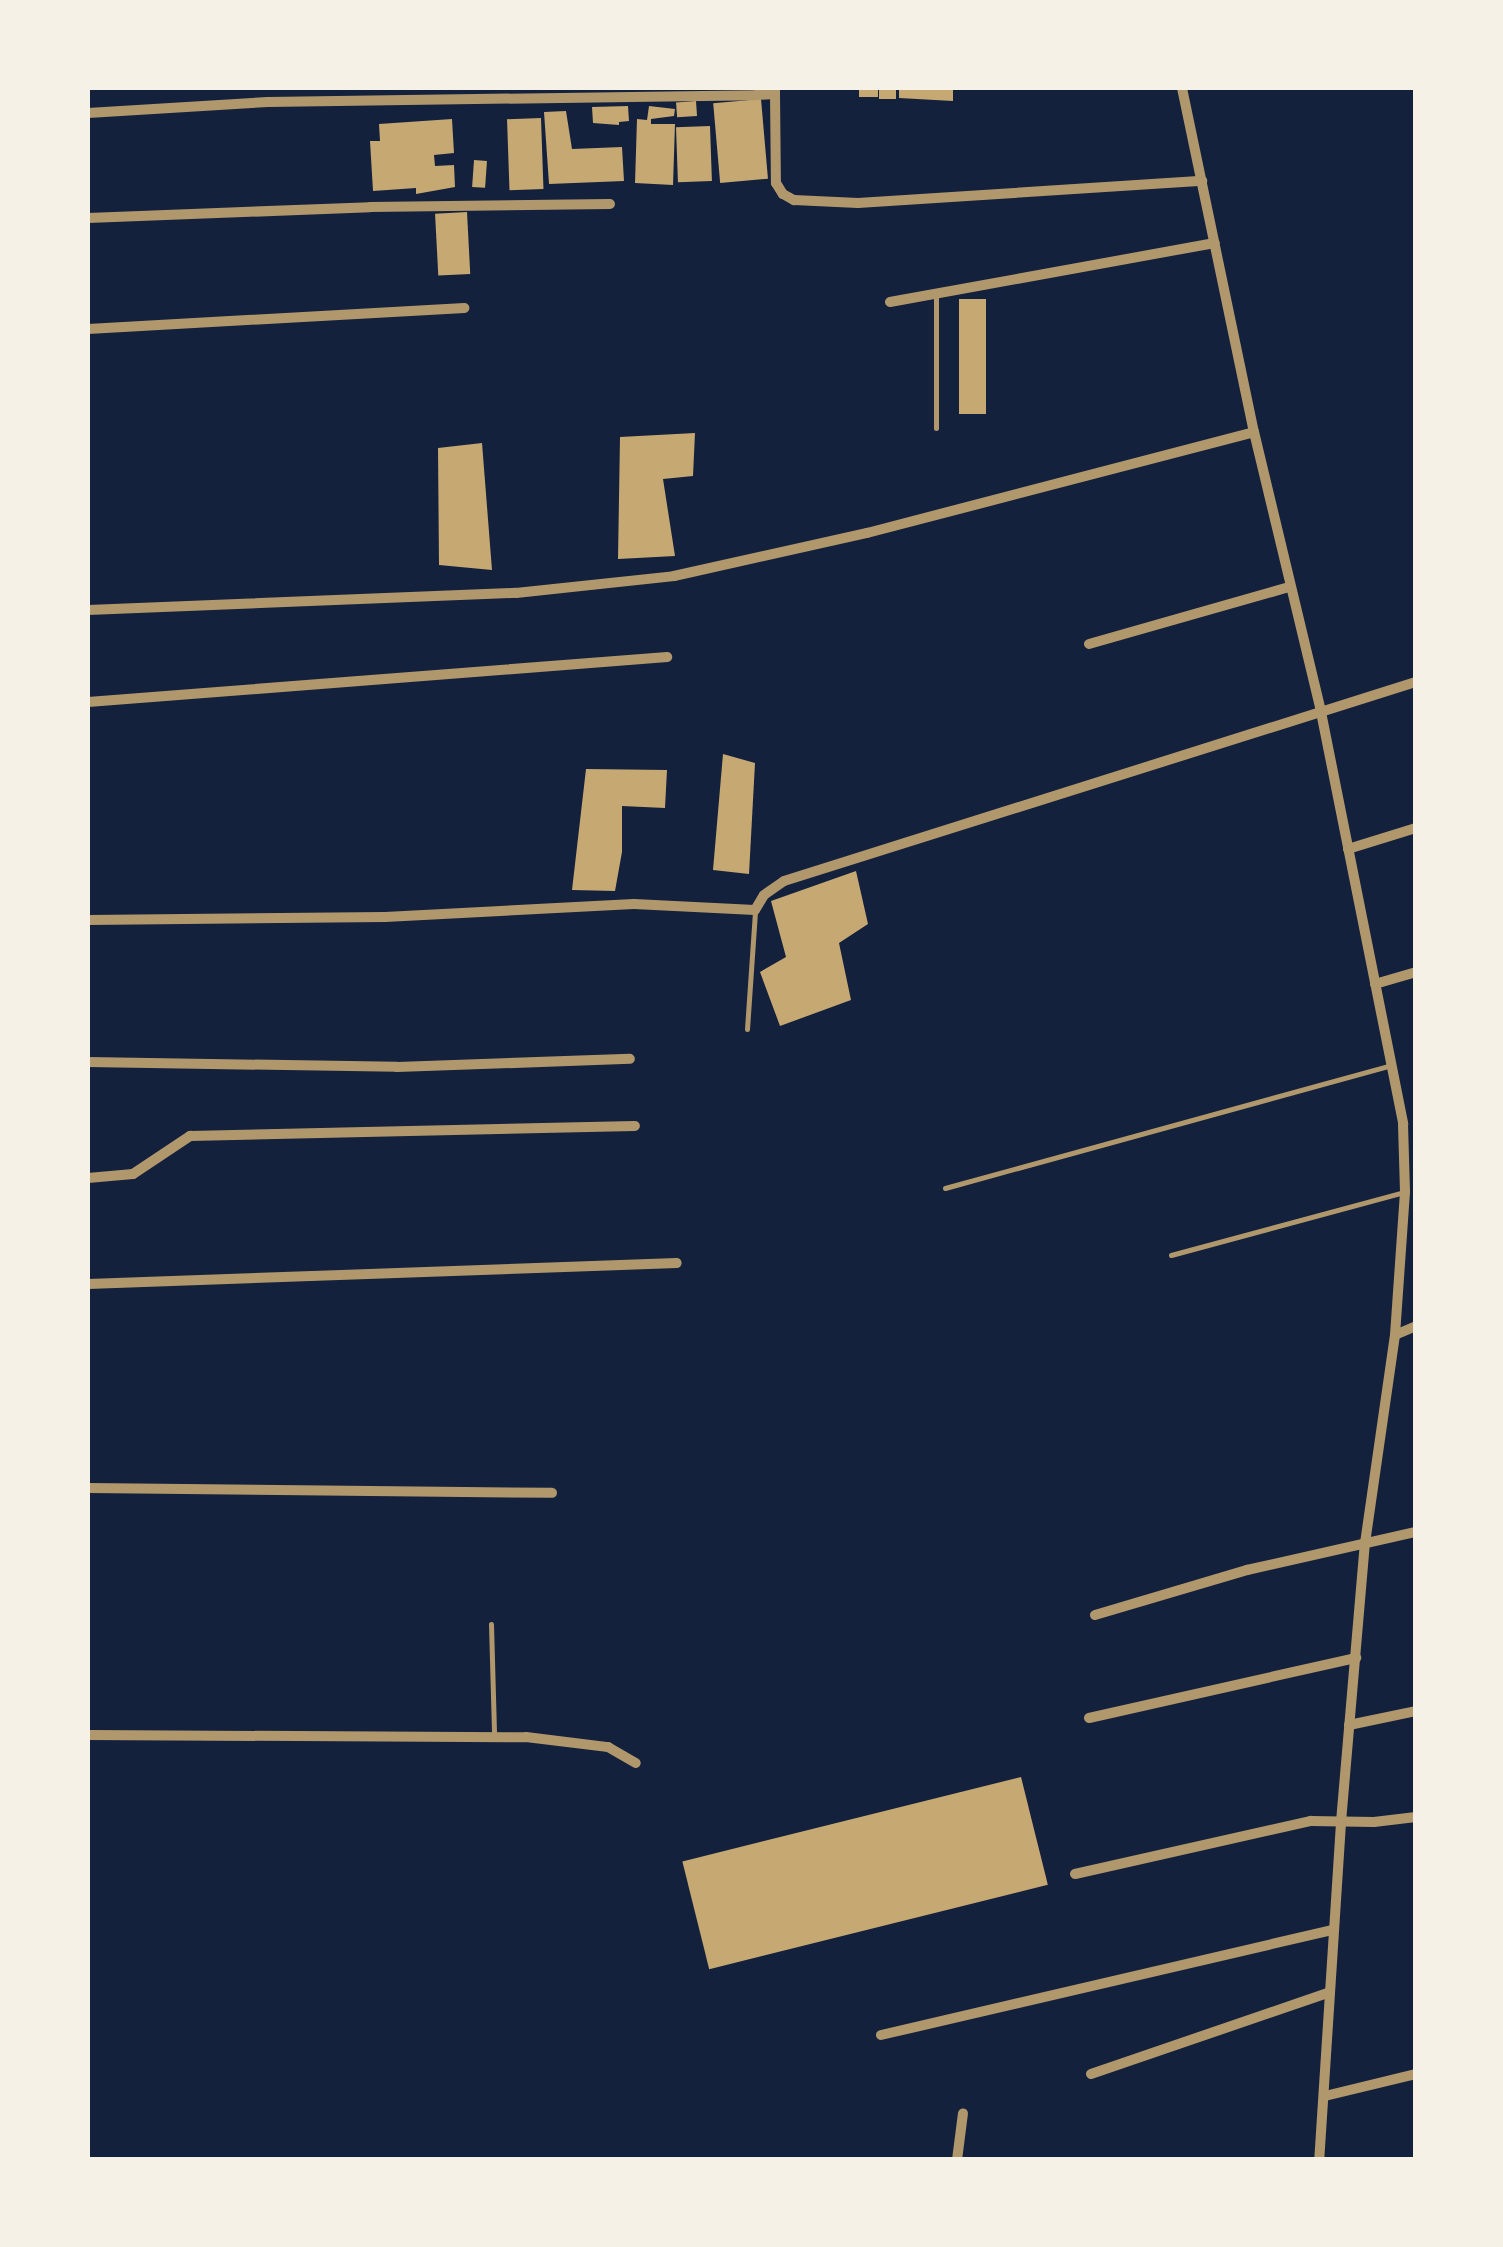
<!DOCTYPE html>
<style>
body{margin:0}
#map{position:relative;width:1503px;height:2247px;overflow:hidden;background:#14213d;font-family:"IBM Plex Sans",sans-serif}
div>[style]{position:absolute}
.building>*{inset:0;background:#c6a872;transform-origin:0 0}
.service>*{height:5px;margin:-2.5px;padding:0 2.5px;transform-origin:2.5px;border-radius:2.5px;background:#b1986c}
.minor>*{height:10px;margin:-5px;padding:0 5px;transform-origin:5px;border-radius:5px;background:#b1986c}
span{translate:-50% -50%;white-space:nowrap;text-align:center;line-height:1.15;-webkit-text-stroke:10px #f6f1e7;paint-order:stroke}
.frame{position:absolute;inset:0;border:90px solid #f6f1e7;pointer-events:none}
</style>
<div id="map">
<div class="building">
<div style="left:859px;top:88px;width:19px;height:9px"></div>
<div style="left:879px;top:88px;width:17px;height:11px"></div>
<div style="clip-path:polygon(899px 88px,953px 88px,953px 101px,899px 98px)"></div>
<div style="left:761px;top:99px;width:80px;height:48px;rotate:85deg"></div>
<div style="left:696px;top:101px;width:15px;height:20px;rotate:86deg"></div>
<div style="clip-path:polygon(628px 106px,629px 121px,619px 122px,619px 125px,593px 123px,592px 107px)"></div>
<div style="clip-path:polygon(649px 106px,675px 109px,674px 116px,651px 119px,651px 124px,675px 124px,673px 185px,635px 183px,637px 119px,647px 120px)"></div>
<div style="clip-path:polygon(566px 111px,572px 149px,622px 147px,624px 181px,549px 184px,544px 112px)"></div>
<div style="left:541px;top:118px;width:71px;height:34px;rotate:88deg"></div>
<div style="clip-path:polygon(452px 119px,454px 153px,434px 155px,435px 166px,454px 165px,455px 187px,416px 194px,416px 188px,373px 191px,370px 141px,380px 141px,379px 124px)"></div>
<div style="left:710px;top:126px;width:55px;height:34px;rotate:88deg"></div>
<div style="left:474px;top:160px;width:13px;height:27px;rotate:4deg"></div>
<div style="left:467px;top:212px;width:62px;height:32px;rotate:87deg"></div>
<div style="left:959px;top:299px;width:27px;height:115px"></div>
<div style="clip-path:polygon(695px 433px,693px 476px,663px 479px,675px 556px,618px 559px,620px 437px)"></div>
<div style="clip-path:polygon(482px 443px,492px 570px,439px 565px,438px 448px)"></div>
<div style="clip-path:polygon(723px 754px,755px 763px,749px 874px,713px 870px)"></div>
<div style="clip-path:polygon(586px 769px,667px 770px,665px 808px,622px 806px,622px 852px,615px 891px,572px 890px)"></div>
<div style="clip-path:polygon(856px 871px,868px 924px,839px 943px,851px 1000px,780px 1026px,760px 972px,786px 957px,771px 901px)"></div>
<div style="left:1021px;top:1777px;width:111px;height:349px;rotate:76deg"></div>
</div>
<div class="service">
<div style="left:936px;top:294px;width:134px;rotate:90deg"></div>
<div style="left:747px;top:1029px;width:116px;rotate:-86.1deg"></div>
<div style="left:945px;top:1188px;width:463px;rotate:-15.4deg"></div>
<div style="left:1171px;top:1255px;width:242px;rotate:-15.1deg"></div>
<div style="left:491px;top:1624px;width:110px;rotate:88.4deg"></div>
</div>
<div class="minor">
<div style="left:1182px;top:88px;width:351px;rotate:78.2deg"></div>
<div style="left:1254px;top:432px;width:288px;rotate:76.5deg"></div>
<div style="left:1321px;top:712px;width:420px;rotate:78.7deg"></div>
<div style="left:1403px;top:1124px;width:68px;rotate:88.3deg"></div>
<div style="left:1405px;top:1192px;width:143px;rotate:94deg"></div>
<div style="left:1395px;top:1335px;width:209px;rotate:98.2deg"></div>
<div style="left:1365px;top:1542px;width:282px;rotate:94.9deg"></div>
<div style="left:1341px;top:1823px;width:338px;rotate:93.7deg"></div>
<div style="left:775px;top:94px;width:89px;rotate:89.4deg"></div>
<div style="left:776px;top:183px;width:13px;rotate:58deg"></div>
<div style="left:783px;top:194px;width:13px;rotate:29deg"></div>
<div style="left:794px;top:200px;width:64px;rotate:2.7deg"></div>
<div style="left:858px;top:203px;width:345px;rotate:-3.7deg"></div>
<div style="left:88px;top:113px;width:180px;rotate:-3.5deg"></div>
<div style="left:268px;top:102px;width:488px;rotate:-0.8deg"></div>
<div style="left:756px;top:95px;width:19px;rotate:-3deg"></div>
<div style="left:775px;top:94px;width:6px;rotate:-90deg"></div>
<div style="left:88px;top:218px;width:282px;rotate:-2.2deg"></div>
<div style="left:370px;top:207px;width:240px;rotate:-0.7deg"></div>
<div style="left:890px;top:302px;width:330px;rotate:-10.3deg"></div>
<div style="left:88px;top:329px;width:377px;rotate:-3.2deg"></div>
<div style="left:88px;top:610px;width:428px;rotate:-2.3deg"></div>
<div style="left:516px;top:593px;width:159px;rotate:-6.1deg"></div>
<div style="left:674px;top:576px;width:198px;rotate:-12.6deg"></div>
<div style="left:867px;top:533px;width:400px;rotate:-14.6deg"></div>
<div style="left:1089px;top:644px;width:208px;rotate:-15.9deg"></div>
<div style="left:88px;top:702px;width:581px;rotate:-4.44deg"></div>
<div style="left:1348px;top:849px;width:71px;rotate:-17.2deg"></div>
<div style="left:88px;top:920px;width:297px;rotate:-0.6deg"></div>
<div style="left:385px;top:917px;width:249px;rotate:-3deg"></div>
<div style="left:634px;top:904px;width:121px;rotate:2.8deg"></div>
<div style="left:755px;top:910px;width:17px;rotate:-59deg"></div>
<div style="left:764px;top:895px;width:24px;rotate:-35deg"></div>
<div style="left:784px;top:881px;width:663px;rotate:-17.48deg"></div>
<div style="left:1375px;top:984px;width:43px;rotate:-16.3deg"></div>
<div style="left:88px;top:1062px;width:309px;rotate:0.9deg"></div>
<div style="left:397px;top:1067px;width:233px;rotate:-2deg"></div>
<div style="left:88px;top:1178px;width:45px;rotate:-5.1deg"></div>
<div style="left:133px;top:1174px;width:69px;rotate:-33.7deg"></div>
<div style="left:190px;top:1136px;width:445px;rotate:-1.3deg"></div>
<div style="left:88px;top:1284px;width:589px;rotate:-2.04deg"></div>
<div style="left:1395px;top:1335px;width:23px;rotate:-23deg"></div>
<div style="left:88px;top:1488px;width:464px;rotate:0.6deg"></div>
<div style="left:1095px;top:1615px;width:159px;rotate:-16.5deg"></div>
<div style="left:1247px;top:1570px;width:173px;rotate:-12.7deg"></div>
<div style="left:1089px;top:1718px;width:274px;rotate:-12.7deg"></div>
<div style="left:1349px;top:1725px;width:68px;rotate:-11.8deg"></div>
<div style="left:88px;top:1735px;width:438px;rotate:0.3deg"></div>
<div style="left:526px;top:1737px;width:83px;rotate:7deg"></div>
<div style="left:608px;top:1747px;width:32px;rotate:30deg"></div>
<div style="left:1075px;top:1874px;width:242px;rotate:-12.7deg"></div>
<div style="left:1311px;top:1821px;width:63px;rotate:0.9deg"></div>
<div style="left:1374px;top:1822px;width:42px;rotate:-6.8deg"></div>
<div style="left:881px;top:2035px;width:465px;rotate:-13.1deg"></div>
<div style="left:1091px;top:2074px;width:250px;rotate:-18.9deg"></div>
<div style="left:1325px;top:2096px;width:94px;rotate:-13.6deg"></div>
<div style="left:957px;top:2160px;width:47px;rotate:-82.7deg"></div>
</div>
<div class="frame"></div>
</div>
